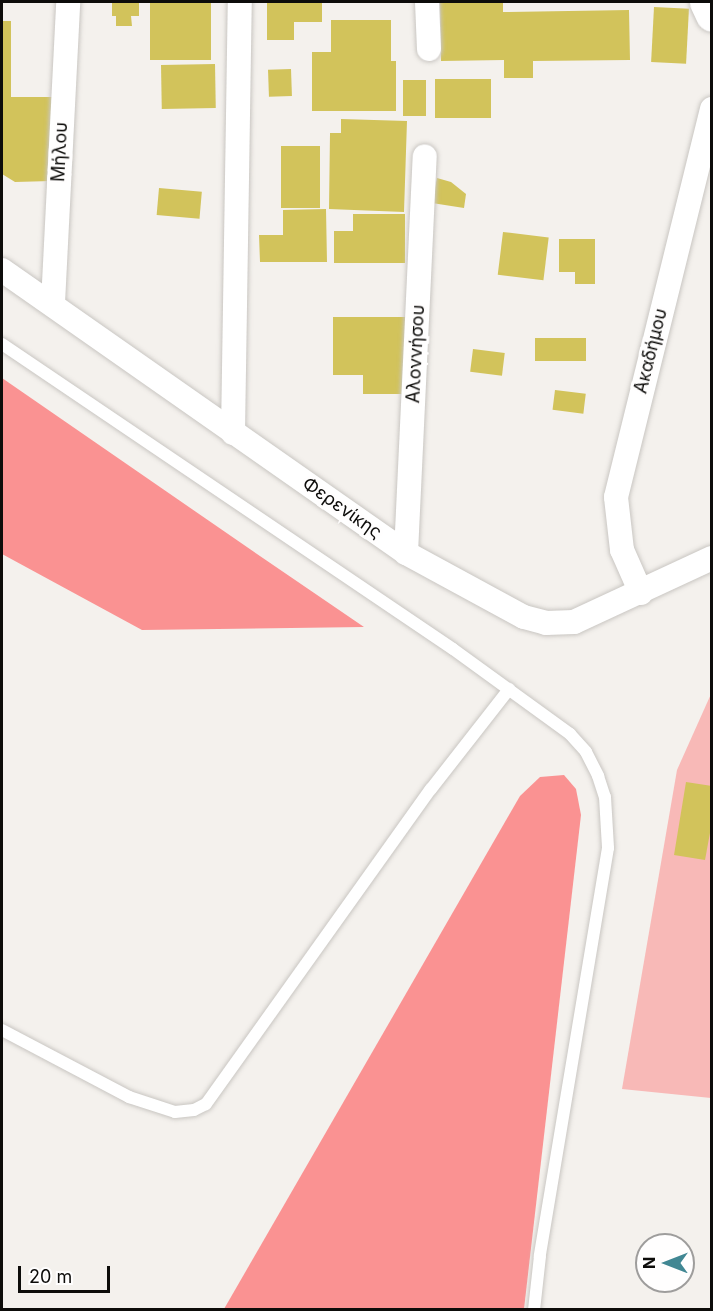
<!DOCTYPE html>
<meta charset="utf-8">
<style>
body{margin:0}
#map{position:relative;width:713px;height:1311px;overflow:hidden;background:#f4f1ed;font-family:Inter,sans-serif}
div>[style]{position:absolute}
.green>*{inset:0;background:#f8b9b7}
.forest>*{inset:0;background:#fa9292}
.building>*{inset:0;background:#d2c35b;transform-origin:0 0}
.roads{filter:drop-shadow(0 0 2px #c9c6c2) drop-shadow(0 0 2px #c9c6c2)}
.lane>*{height:12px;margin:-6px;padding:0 6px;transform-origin:6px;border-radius:6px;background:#fff}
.street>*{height:24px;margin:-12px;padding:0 12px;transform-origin:12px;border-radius:12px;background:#fff}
.secondary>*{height:33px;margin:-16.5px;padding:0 16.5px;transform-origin:16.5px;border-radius:16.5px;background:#fff}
span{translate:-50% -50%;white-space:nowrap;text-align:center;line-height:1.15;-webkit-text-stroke:6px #fffefe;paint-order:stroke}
.street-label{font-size:18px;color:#0d0c0a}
.frame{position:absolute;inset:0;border:3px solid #0d0c0a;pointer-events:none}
.north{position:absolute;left:635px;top:1233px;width:60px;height:60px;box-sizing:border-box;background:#fffefe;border:2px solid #9e9d9c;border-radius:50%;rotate:270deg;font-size:16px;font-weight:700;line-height:24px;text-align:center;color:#0d0c0a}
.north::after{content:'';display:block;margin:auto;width:21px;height:27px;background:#418793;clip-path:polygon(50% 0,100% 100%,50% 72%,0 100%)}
.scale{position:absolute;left:18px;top:1266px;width:92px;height:27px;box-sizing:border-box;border:3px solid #0d0c0a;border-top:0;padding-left:8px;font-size:18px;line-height:21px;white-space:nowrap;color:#0d0c0a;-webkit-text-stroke:4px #fffefe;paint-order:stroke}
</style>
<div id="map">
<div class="green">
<div style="clip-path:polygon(711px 694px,711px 1098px,622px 1089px,677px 770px)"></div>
</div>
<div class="forest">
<div style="clip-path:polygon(2px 378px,257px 554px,364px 627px,142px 630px,2px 554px)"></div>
<div style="clip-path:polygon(564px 775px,576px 789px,581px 815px,524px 1309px,224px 1309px,520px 796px,540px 777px)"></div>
</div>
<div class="building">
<div style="clip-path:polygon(112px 2px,139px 2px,139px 16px,131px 16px,132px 26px,116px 26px,116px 16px,112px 16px)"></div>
<div style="left:150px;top:2px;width:61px;height:58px"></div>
<div style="clip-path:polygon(267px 2px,322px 2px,322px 22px,294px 22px,294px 40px,267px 40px)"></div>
<div style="clip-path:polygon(440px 2px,503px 2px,503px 12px,629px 10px,630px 60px,533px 61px,533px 78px,504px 78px,504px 60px,441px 61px)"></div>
<div style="left:654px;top:7px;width:35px;height:55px;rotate:3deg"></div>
<div style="clip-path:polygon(331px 20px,391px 20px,391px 61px,396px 61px,396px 111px,312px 111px,312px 52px,331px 52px)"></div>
<div style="clip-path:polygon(2px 21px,11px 21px,11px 97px,52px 97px,51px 181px,15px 182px,2px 174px)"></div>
<div style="left:215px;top:64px;width:44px;height:54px;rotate:89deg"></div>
<div style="left:291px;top:69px;width:27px;height:23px;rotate:88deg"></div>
<div style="left:435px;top:79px;width:56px;height:39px"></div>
<div style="left:403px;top:80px;width:23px;height:36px"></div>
<div style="clip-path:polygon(341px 119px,407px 121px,404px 212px,329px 209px,330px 133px,341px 133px)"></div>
<div style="left:281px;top:146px;width:39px;height:62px"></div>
<div style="clip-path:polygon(437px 178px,451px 182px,466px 194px,464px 208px,432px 203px)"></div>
<div style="left:159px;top:188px;width:43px;height:27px;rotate:5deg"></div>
<div style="clip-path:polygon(326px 209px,327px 262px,260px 262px,259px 235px,283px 235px,283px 210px)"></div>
<div style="clip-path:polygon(353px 214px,405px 214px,405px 263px,334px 263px,334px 231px,353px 231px)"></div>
<div style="left:503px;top:232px;width:46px;height:43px;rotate:7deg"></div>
<div style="clip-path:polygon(559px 239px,595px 239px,595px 284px,575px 284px,575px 272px,559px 272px)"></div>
<div style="clip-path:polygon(333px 317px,406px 317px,406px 394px,363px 394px,363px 375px,333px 375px)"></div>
<div style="left:535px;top:338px;width:51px;height:23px"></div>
<div style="left:473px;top:349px;width:32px;height:23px;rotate:7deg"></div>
<div style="left:555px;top:390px;width:31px;height:20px;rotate:7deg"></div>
<div style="clip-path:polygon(686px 782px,712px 786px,712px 822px,705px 860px,674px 855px)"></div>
</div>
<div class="roads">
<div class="lane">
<div style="left:2px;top:344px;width:544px;rotate:34.07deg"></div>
<div style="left:453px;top:649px;width:145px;rotate:36deg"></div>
<div style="left:570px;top:734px;width:24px;rotate:48deg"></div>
<div style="left:586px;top:752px;width:27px;rotate:63deg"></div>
<div style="left:598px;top:776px;width:22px;rotate:72deg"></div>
<div style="left:605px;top:797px;width:51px;rotate:86.6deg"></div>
<div style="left:608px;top:848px;width:414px;rotate:99.5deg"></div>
<div style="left:540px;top:1256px;width:54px;rotate:96.3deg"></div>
<div style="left:2px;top:1030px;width:144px;rotate:27.8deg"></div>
<div style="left:129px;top:1097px;width:48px;rotate:18.1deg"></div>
<div style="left:175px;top:1112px;width:19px;rotate:-6deg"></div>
<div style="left:194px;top:1110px;width:13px;rotate:-27deg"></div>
<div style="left:206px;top:1104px;width:387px;rotate:-54.5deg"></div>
<div style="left:431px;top:789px;width:127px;rotate:-52deg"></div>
</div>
<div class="street">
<div style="left:427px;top:2px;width:47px;rotate:87.6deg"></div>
<div style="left:2px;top:270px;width:493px;rotate:35deg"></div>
<div style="left:406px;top:553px;width:134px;rotate:28.5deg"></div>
<div style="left:524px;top:617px;width:23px;rotate:15deg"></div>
<div style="left:546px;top:623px;width:28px;rotate:-2deg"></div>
<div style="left:574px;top:622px;width:152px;rotate:-24.9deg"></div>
<div style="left:53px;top:303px;width:301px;rotate:-87.1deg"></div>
<div style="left:233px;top:433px;width:431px;rotate:-89.1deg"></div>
<div style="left:406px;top:553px;width:397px;rotate:-87.3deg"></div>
<div style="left:641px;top:593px;width:47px;rotate:-113.8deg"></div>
<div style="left:622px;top:550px;width:53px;rotate:-96.5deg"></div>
<div style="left:616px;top:497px;width:400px;rotate:-76.1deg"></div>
</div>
<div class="secondary">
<div style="left:706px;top:2px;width:14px;rotate:65deg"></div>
</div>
</div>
<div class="street-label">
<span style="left:60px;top:152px;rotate:-87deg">Μήλου</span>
<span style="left:651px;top:351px;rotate:-76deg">Ακαδήμου</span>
<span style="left:416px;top:354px;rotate:-87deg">Αλοννήσου</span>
<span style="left:342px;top:508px;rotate:35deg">Φερενίκης</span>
</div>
<div class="frame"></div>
<div class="north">N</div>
<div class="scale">20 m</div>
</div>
